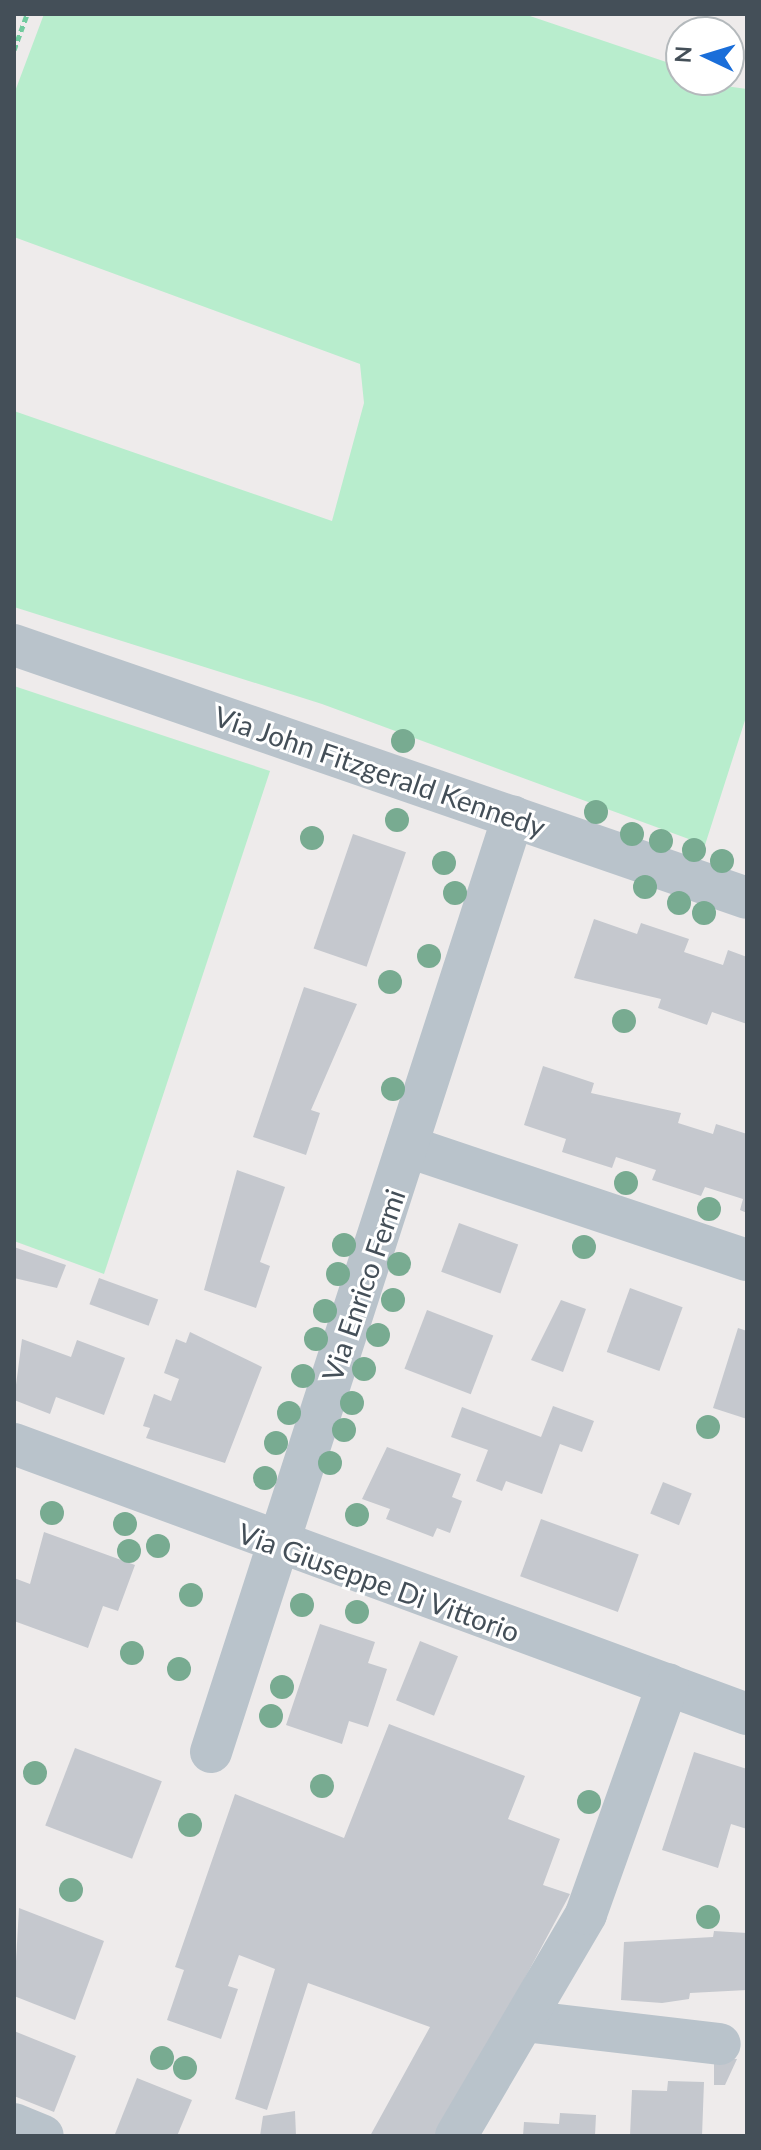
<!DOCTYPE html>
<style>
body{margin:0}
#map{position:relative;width:761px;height:2150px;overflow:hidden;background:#eeebeb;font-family:Lato,sans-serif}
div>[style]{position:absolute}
.green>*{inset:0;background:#b8edcd}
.building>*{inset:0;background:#c5c8ce;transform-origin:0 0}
.path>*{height:5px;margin-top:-2.5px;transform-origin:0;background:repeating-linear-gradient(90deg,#71ca9e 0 6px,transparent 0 10px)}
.minor>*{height:42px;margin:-21px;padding:0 21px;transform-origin:21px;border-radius:21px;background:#b9c3cb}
.trees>*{width:24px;height:24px;margin:-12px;border-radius:50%;background:#78ab91}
span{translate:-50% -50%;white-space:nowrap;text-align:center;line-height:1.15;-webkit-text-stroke:6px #fff;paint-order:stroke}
.street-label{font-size:28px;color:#444f58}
.frame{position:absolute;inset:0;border:16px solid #444f58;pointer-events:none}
.north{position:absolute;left:665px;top:16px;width:80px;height:80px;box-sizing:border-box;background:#fff;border:2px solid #b4b9bc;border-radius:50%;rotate:274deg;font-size:22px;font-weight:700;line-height:32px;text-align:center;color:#444f58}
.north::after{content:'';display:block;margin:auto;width:28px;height:36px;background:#1a6ed9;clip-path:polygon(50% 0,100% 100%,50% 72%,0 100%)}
</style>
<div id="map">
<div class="green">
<div style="clip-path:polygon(44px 14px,524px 14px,681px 67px,681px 80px,747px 89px,747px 714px,705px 845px,322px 704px,14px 607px,14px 411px,332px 521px,364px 403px,360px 364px,14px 237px,14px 94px)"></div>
<div style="clip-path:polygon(14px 686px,270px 771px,104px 1274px,14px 1241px)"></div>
</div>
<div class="building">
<div style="left:353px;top:834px;width:56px;height:121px;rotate:19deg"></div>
<div style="clip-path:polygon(594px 919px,637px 934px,641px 923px,689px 939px,684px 952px,723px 965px,728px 950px,747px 957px,747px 1024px,712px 1012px,707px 1025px,658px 1008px,661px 999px,574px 978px)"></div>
<div style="clip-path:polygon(304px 987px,357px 1004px,311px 1110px,320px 1113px,306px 1155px,253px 1137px)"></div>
<div style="clip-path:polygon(543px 1066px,594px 1083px,591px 1093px,681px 1113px,678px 1123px,713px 1134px,716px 1124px,747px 1134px,747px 1213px,740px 1210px,743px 1199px,705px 1187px,701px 1196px,652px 1180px,656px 1170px,616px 1157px,612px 1168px,562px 1152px,566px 1139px,524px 1125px)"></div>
<div style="clip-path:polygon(237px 1170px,285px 1187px,260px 1262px,270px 1266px,256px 1308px,204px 1290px)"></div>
<div style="left:459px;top:1223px;width:63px;height:52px;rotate:20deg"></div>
<div style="clip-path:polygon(14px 1247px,66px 1265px,57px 1288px,14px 1278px)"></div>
<div style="left:99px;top:1278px;width:63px;height:28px;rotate:20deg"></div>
<div style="left:630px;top:1288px;width:56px;height:68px;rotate:20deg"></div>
<div style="clip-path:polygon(561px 1300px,586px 1309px,563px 1372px,531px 1360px)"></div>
<div style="left:427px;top:1310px;width:71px;height:63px;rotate:21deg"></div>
<div style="clip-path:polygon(738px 1328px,747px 1331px,747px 1419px,713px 1408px)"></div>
<div style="clip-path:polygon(190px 1332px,262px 1367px,225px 1463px,146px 1438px,150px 1428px,143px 1426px,154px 1394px,171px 1401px,179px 1379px,164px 1373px,176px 1339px,186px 1343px)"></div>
<div style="clip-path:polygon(22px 1339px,71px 1357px,77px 1340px,125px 1358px,104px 1415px,56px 1397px,50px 1414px,14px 1400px)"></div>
<div style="clip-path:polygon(553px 1406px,594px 1421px,582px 1452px,560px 1444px,542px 1494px,506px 1481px,502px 1491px,476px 1481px,488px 1450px,451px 1437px,462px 1407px,541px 1437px)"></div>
<div style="clip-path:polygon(387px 1447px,461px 1474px,452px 1497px,462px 1501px,450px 1533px,437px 1528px,433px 1537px,386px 1519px,390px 1509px,362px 1499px)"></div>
<div style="left:663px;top:1482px;width:31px;height:34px;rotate:22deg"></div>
<div style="left:541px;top:1519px;width:104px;height:61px;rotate:20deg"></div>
<div style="clip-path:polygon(44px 1532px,135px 1565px,118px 1611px,103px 1606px,88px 1648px,14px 1621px,14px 1578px,30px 1584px)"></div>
<div style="clip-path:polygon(320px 1624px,375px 1642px,368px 1663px,387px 1669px,368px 1727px,349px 1721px,342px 1744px,286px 1725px)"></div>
<div style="left:420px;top:1641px;width:41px;height:64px;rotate:22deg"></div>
<div style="clip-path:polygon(389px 1724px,525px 1776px,508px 1819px,560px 1839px,543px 1885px,570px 1894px,440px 2136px,370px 2136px,430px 2027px,308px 1983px,267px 2110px,235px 2099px,275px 1969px,239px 1955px,228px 1986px,238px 1989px,221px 2039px,167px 2020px,184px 1970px,175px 1967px,235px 1794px,344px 1838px)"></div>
<div style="left:75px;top:1748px;width:93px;height:83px;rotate:21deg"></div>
<div style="clip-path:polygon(694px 1752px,747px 1769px,747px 1829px,731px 1824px,718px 1868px,662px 1850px)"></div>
<div style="clip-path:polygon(19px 1908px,104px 1941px,75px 2020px,14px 1996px)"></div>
<div style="clip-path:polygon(714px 1931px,747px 1933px,747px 1990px,690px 1993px,689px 1999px,662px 2003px,621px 2000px,624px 1942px,713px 1937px)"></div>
<div style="clip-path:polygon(14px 2031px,76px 2056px,54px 2112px,14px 2096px)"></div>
<div style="clip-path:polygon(714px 2058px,737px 2059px,725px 2085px,714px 2085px)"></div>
<div style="clip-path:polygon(137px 2078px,192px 2100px,177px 2136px,115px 2134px)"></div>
<div style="clip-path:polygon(668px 2081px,704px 2082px,702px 2136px,630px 2136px,632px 2090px,667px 2091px)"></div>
<div style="clip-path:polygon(295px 2111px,296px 2136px,260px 2136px,263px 2116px)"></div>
<div style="clip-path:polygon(560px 2113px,596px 2115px,595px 2136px,523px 2136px,524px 2122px,559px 2124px)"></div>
</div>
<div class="path">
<div style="left:14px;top:50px;width:38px;rotate:-70deg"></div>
</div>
<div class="minor">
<div style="left:14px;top:645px;width:775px;rotate:19.04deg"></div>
<div style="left:409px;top:1147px;width:356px;rotate:18.5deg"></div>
<div style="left:14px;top:1444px;width:781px;rotate:20.22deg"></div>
<div style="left:211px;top:1752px;width:983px;rotate:-72.1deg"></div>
<div style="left:524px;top:2021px;width:197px;rotate:6.7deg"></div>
<div style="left:14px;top:2124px;width:31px;rotate:22deg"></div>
<div style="left:456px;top:2136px;width:257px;rotate:-59.6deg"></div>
<div style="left:586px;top:1914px;width:244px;rotate:-70.4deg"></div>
</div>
<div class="trees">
<div style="left:403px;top:741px"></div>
<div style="left:596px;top:812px"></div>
<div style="left:397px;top:820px"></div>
<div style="left:632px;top:834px"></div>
<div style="left:312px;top:838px"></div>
<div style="left:661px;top:841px"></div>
<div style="left:694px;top:850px"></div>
<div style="left:722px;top:861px"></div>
<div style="left:444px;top:863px"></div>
<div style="left:645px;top:887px"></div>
<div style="left:455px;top:893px"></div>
<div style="left:679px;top:903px"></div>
<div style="left:704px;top:913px"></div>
<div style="left:429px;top:956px"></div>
<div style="left:390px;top:982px"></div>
<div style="left:624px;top:1021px"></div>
<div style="left:393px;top:1089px"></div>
<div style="left:626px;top:1183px"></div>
<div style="left:709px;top:1209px"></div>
<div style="left:344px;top:1245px"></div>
<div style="left:584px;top:1247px"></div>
<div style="left:399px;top:1264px"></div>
<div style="left:338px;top:1274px"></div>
<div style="left:393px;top:1300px"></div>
<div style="left:325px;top:1311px"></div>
<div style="left:378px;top:1335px"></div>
<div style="left:316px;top:1339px"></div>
<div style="left:364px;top:1369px"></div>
<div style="left:303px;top:1376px"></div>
<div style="left:352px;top:1403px"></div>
<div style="left:289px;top:1413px"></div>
<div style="left:708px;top:1427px"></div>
<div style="left:344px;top:1430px"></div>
<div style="left:276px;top:1443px"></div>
<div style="left:330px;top:1463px"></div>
<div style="left:265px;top:1478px"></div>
<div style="left:52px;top:1513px"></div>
<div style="left:357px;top:1515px"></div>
<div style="left:125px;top:1524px"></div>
<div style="left:158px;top:1546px"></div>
<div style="left:129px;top:1551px"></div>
<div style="left:191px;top:1595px"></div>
<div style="left:302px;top:1605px"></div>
<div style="left:357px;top:1612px"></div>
<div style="left:132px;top:1653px"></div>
<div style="left:179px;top:1669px"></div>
<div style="left:282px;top:1687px"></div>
<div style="left:271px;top:1716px"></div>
<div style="left:35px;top:1773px"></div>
<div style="left:322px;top:1786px"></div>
<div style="left:589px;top:1802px"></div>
<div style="left:190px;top:1825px"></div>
<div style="left:71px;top:1890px"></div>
<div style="left:708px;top:1917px"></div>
<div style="left:162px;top:2058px"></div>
<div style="left:185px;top:2068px"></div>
</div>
<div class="street-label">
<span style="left:380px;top:771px;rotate:19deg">Via John Fitzgerald Kennedy</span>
<span style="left:363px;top:1285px;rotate:-71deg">Via Enrico Fermi</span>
<span style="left:379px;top:1582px;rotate:20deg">Via Giuseppe Di Vittorio</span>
</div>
<div class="frame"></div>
<div class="north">N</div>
</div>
